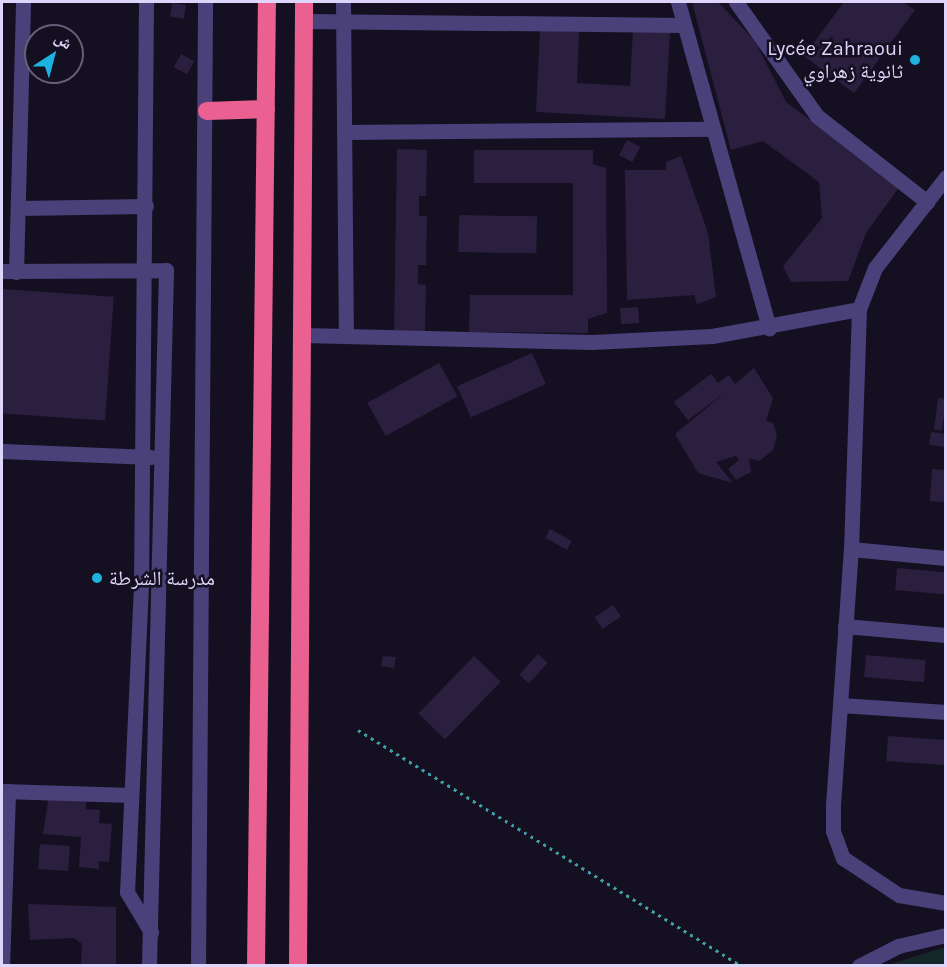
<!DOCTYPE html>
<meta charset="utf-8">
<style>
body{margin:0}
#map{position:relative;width:947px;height:967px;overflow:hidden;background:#151021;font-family:Karla,"Noto Naskh Arabic",sans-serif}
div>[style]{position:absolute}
.green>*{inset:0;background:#14282a}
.building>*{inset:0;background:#2a1f3f;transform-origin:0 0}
.path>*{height:3px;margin-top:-1.5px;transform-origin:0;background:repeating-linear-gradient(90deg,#3e9fa5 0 3px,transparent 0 7.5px)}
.minor>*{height:15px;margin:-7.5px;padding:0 7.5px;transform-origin:7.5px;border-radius:7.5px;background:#4b417a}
.highway>*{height:18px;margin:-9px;padding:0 9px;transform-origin:9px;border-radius:9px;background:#ea6091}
.dots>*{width:16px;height:16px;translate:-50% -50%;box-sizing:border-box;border:3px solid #151021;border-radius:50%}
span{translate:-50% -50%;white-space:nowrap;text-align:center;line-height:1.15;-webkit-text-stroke:5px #151021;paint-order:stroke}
.poi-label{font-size:20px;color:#ded6fa}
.right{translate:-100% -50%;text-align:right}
.left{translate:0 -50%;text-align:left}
.frame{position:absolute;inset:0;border:3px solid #ded6fa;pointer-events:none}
.north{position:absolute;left:24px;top:24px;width:60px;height:60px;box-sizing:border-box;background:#151021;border:2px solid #655f78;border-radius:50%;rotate:36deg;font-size:16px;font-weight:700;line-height:24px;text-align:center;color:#ded6fa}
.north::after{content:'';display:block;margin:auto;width:21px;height:27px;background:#1db3de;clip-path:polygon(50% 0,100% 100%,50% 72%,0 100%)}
</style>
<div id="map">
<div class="green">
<div style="clip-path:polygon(945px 947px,945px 965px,888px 965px)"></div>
</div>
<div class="building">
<div style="clip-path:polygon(692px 2px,718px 2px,755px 41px,786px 102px,900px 186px,866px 233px,848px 281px,791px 282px,783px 266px,822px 218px,819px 182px,763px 141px,731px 150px)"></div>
<div style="clip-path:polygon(844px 2px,903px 2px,915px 10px,854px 93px,804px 56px)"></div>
<div style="left:172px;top:3px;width:14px;height:14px;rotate:8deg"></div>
<div style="clip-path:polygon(633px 29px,670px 31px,665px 119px,536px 112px,540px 30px,579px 32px,577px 83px,630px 86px)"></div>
<div style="left:181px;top:54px;width:15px;height:15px;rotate:28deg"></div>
<div style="left:627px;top:140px;width:15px;height:17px;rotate:28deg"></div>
<div style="clip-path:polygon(397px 149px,427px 150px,426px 196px,419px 196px,419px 216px,427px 216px,426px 265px,418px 265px,418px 284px,426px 285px,425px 332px,394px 332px)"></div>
<div style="clip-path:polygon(474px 150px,593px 150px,593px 164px,606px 168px,607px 313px,588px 319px,588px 333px,469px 332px,470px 295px,573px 295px,573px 183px,474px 183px)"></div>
<div style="clip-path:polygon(681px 156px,708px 233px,716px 297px,697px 304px,694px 295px,627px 300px,625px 170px,666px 170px,666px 162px)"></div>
<div style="left:459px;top:215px;width:78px;height:37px;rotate:1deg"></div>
<div style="left:2px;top:289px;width:112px;height:124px;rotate:4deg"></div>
<div style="left:638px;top:307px;width:16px;height:18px;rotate:86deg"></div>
<div style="left:532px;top:353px;width:34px;height:82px;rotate:66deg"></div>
<div style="left:439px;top:363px;width:38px;height:82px;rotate:61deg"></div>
<div style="clip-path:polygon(754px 368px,773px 398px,766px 421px,773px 423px,777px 435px,773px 450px,759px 461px,749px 458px,751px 472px,736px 480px,728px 469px,739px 460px,736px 456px,716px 462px,733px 483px,698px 473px,675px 434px,726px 392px,688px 420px,674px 402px,711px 374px,718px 383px,729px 375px,735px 384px)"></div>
<div style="left:938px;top:398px;width:8px;height:32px;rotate:7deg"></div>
<div style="left:931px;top:432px;width:15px;height:13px;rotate:8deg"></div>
<div style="left:932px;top:469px;width:14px;height:32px;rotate:4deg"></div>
<div style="left:550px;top:529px;width:25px;height:10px;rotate:29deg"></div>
<div style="left:897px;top:568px;width:49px;height:22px;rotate:5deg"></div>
<div style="left:613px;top:605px;width:14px;height:22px;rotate:56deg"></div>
<div style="left:538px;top:654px;width:13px;height:28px;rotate:42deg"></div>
<div style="left:866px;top:655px;width:60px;height:22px;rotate:5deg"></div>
<div style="clip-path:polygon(383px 656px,396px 657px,394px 668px,381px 666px)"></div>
<div style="left:474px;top:656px;width:37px;height:80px;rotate:44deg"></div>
<div style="left:888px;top:736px;width:58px;height:25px;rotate:4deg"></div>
<div style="clip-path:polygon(49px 795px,86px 798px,86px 809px,100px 810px,99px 823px,112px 824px,109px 862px,99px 861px,99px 869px,79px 867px,81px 837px,43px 834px)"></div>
<div style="left:40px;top:844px;width:30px;height:25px;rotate:4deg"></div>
<div style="clip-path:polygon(28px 904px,116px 907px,116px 966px,81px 966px,82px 944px,74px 938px,30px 940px)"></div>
</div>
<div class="path">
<div style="left:358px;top:730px;width:451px;rotate:31.6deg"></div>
</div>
<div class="minor">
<div style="left:146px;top:2px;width:583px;rotate:90.49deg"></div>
<div style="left:141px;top:585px;width:307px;rotate:92.6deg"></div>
<div style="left:127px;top:892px;width:47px;rotate:59deg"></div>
<div style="left:343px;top:2px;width:334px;rotate:89.5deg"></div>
<div style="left:678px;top:2px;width:339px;rotate:74.4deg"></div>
<div style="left:736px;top:2px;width:140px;rotate:54.6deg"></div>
<div style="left:817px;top:116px;width:140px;rotate:38deg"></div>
<div style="left:305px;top:21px;width:378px;rotate:0.6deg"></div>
<div style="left:344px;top:132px;width:369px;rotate:-0.5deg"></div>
<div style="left:946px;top:177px;width:115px;rotate:128deg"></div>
<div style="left:875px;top:268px;width:44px;rotate:111.3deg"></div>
<div style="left:859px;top:309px;width:240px;rotate:91.9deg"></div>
<div style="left:851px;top:549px;width:95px;rotate:5.4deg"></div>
<div style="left:18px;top:208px;width:128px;rotate:-0.9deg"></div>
<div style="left:2px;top:271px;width:164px;rotate:-0.3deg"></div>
<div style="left:166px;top:270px;width:696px;rotate:91.4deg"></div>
<div style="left:16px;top:272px;width:270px;rotate:-88.5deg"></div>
<div style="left:303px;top:335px;width:289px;rotate:1.4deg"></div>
<div style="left:592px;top:342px;width:120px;rotate:-2.9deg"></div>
<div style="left:712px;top:336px;width:149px;rotate:-10.4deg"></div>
<div style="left:2px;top:451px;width:149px;rotate:2.3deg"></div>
<div style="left:845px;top:626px;width:101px;rotate:5.1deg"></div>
<div style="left:840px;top:705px;width:156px;rotate:-86deg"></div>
<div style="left:946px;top:712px;width:106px;rotate:-176.2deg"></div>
<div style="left:840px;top:705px;width:99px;rotate:94deg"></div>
<div style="left:833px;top:804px;width:27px;rotate:90deg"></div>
<div style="left:833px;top:831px;width:29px;rotate:70deg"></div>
<div style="left:843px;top:858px;width:67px;rotate:33.5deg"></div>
<div style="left:899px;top:895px;width:48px;rotate:9.7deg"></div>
<div style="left:2px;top:791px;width:129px;rotate:1.8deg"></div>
<div style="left:2px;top:966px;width:175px;rotate:-88deg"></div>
<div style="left:198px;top:966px;width:964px;rotate:-89.58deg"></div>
<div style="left:859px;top:966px;width:44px;rotate:-27.1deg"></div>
<div style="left:898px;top:946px;width:49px;rotate:-12.9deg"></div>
</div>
<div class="highway">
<div style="left:207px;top:111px;width:59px;rotate:-1.9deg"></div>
<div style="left:256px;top:966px;width:964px;rotate:-89.35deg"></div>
<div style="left:298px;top:966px;width:964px;rotate:-89.64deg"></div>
</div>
<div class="dots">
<div style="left:915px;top:60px;background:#1db3de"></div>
<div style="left:97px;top:578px;background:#1db3de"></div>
</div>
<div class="poi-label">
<span class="right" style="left:903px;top:60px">Lycée Zahraoui<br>ثانوية زهراوي</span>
<span class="left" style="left:109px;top:578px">مدرسة الشرطة</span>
</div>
<div class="frame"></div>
<div class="north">ش</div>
</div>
